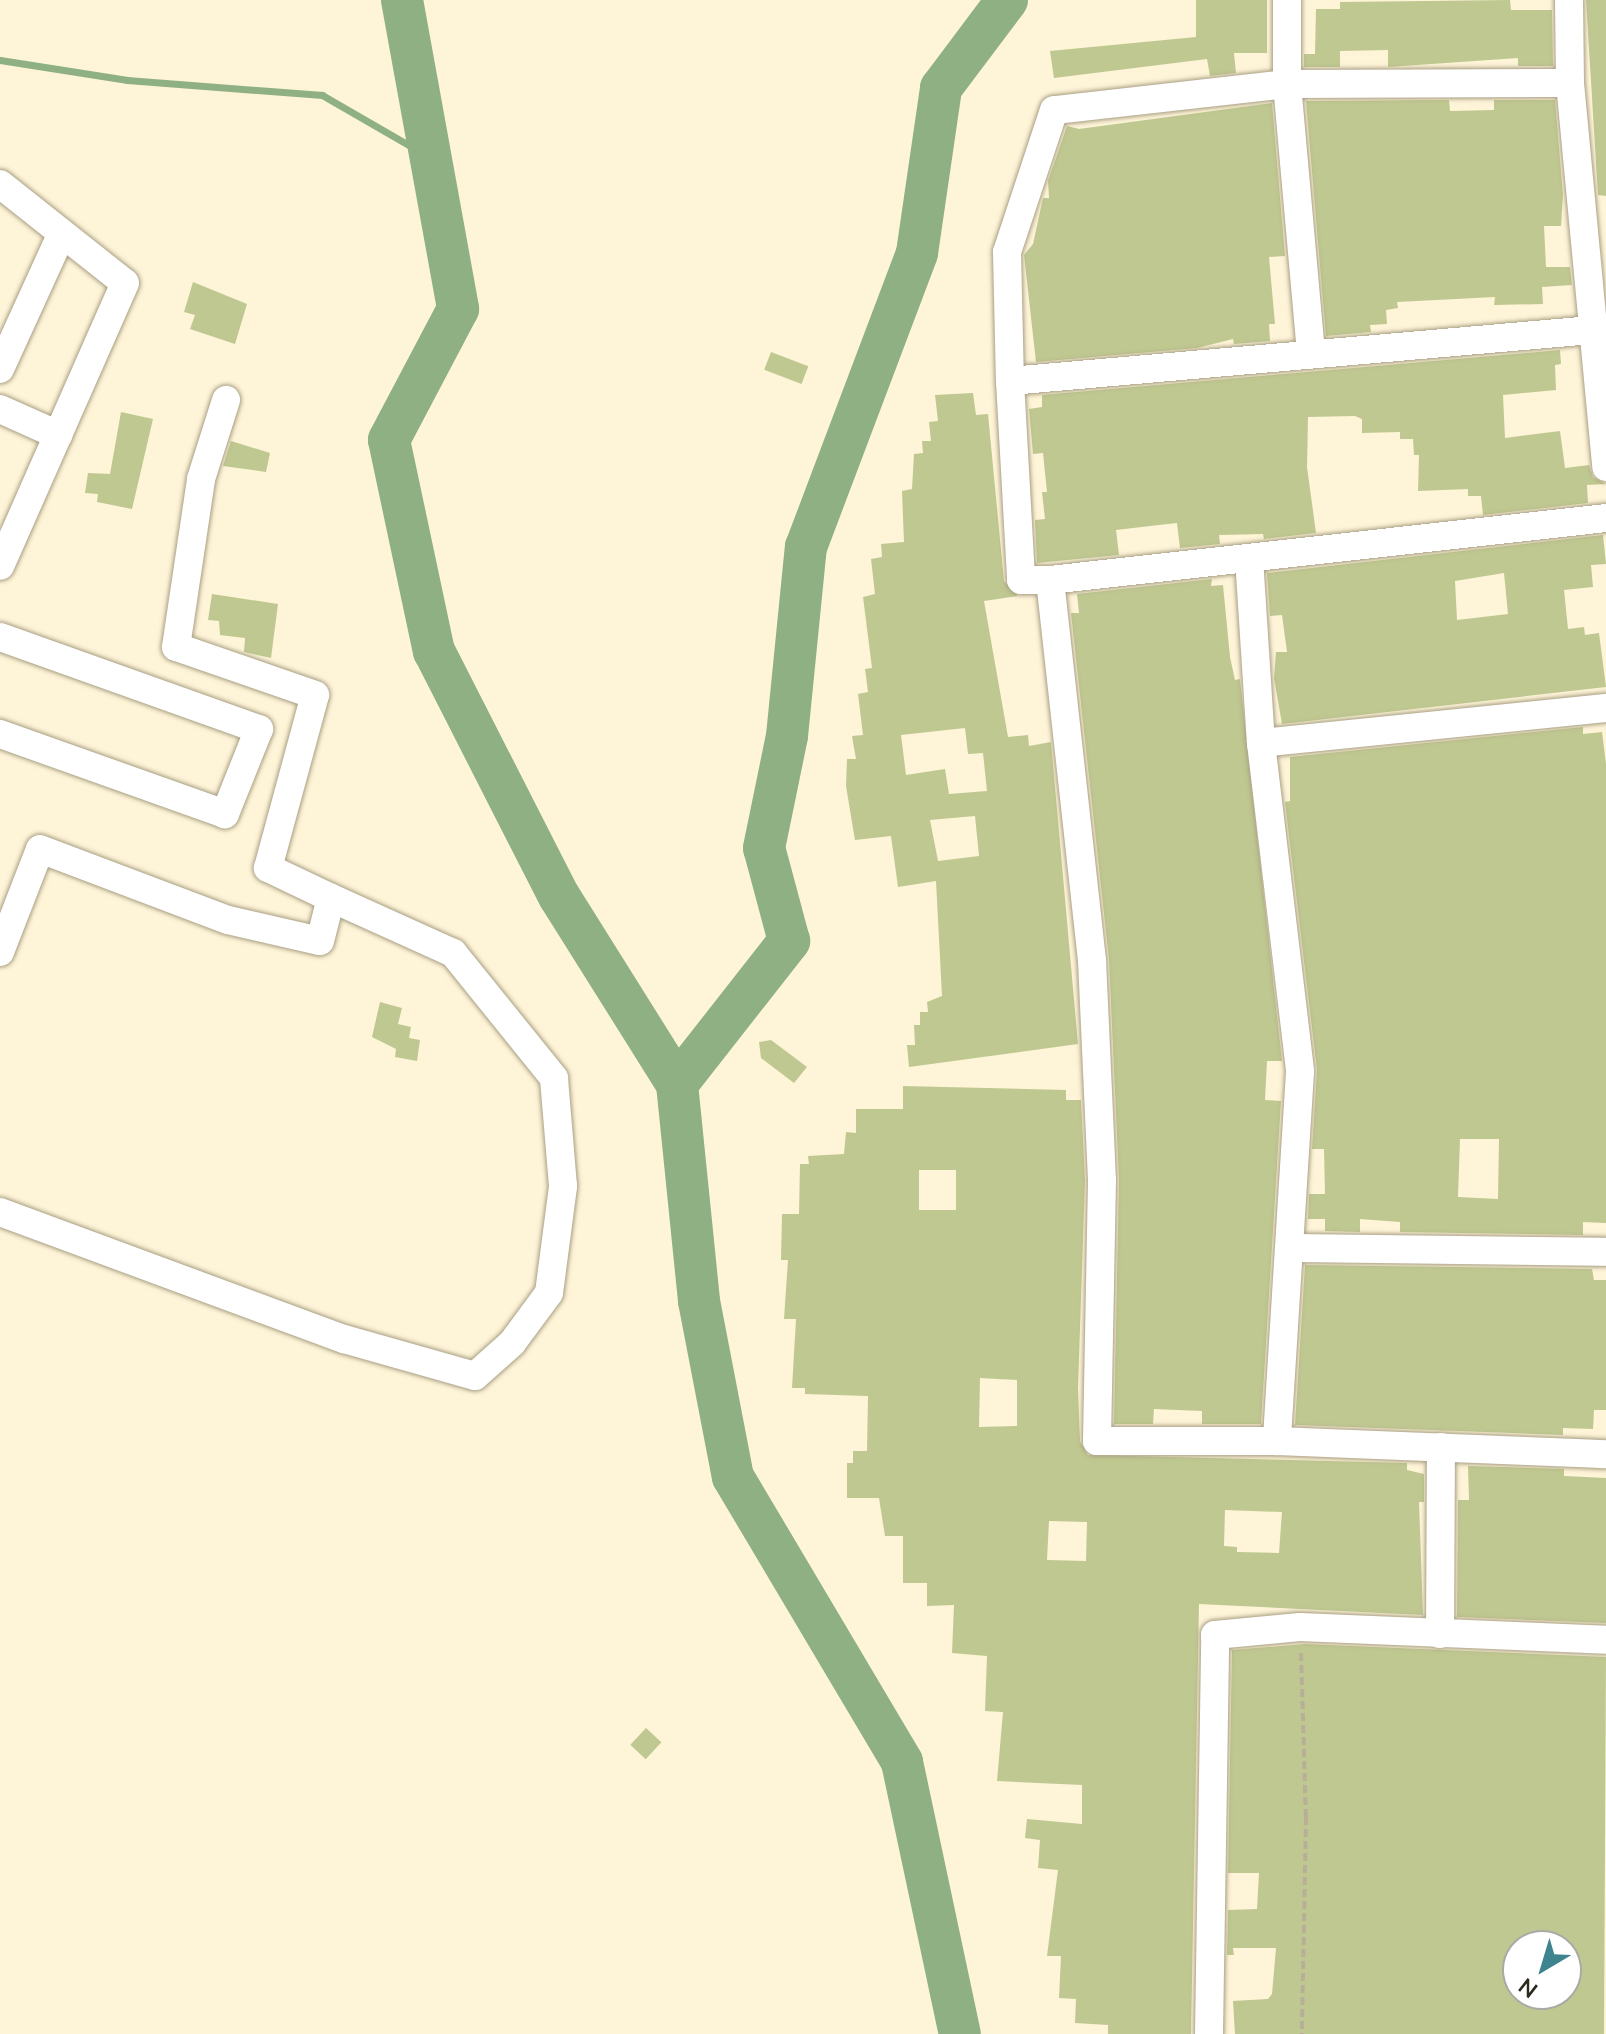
<!DOCTYPE html>
<style>
body{margin:0}
#map{position:relative;width:1606px;height:2034px;overflow:hidden;background:#fef4d7;font-family:"Nunito Sans",sans-serif}
div>[style]{position:absolute}
.stream>*{height:7px;margin:-3.5px;padding:0 3.5px;transform-origin:3.5px;border-radius:3.5px;background:#8eb083}
.river>*{height:42px;margin:-21px;padding:0 21px;transform-origin:21px;border-radius:21px;background:#8eb083}
.building>*{inset:0;background:#bfc890;transform-origin:0 0}
.path>*{height:4px;margin-top:-2px;transform-origin:0;background:repeating-linear-gradient(90deg,#b7af98 0 8px,transparent 0 12px)}
.roads{filter:drop-shadow(0 0 2px #a89f84) drop-shadow(0 0 2px #a89f84)}
.minor>*{height:28px;margin:-14px;padding:0 14px;transform-origin:14px;border-radius:14px;background:#fff}
span{translate:-50% -50%;white-space:nowrap;text-align:center;line-height:1.15;-webkit-text-stroke:8px #fff;paint-order:stroke}
.north{position:absolute;left:1502px;top:1930px;width:80px;height:80px;box-sizing:border-box;background:#fff;border:2px solid #aba9a5;border-radius:50%;rotate:218deg;font-size:22px;font-weight:700;line-height:32px;text-align:center;color:#2d291e}
.north::after{content:'';display:block;margin:auto;width:28px;height:36px;background:#3d848e;clip-path:polygon(50% 0,100% 100%,50% 72%,0 100%)}
</style>
<div id="map">
<div class="stream">
<div style="left:0;top:60px;width:129px;rotate:8.9deg"></div>
<div style="left:127px;top:80px;width:196px;rotate:4.4deg"></div>
<div style="left:322px;top:95px;width:126px;rotate:30deg"></div>
</div>
<div class="river">
<div style="left:402px;top:0;width:314px;rotate:79.7deg"></div>
<div style="left:458px;top:309px;width:148px;rotate:117.8deg"></div>
<div style="left:389px;top:440px;width:216px;rotate:78deg"></div>
<div style="left:434px;top:651px;width:275px;rotate:63deg"></div>
<div style="left:559px;top:896px;width:222px;rotate:57.9deg"></div>
<div style="left:677px;top:1084px;width:218px;rotate:84.2deg"></div>
<div style="left:699px;top:1301px;width:179px;rotate:79.1deg"></div>
<div style="left:733px;top:1477px;width:331px;rotate:59.3deg"></div>
<div style="left:902px;top:1762px;width:278px;rotate:78deg"></div>
<div style="left:677px;top:1084px;width:182px;rotate:-51.9deg"></div>
<div style="left:789px;top:941px;width:96px;rotate:-105deg"></div>
<div style="left:764px;top:848px;width:114px;rotate:-78.4deg"></div>
<div style="left:787px;top:736px;width:190px;rotate:-84.3deg"></div>
<div style="left:806px;top:547px;width:314px;rotate:-69.3deg"></div>
<div style="left:917px;top:253px;width:167px;rotate:-81.7deg"></div>
<div style="left:941px;top:88px;width:110px;rotate:-53.1deg"></div>
</div>
<div class="building">
<div style="clip-path:polygon(1196px 0,1267px 0,1267px 53px,1234px 53px,1236px 73px,1210px 76px,1207px 59px,1054px 78px,1050px 51px,1196px 37px)"></div>
<div style="clip-path:polygon(1510px 0,1511px 10px,1552px 10px,1553px 66px,1518px 66px,1518px 58px,1388px 67px,1388px 50px,1340px 51px,1340px 67px,1304px 67px,1304px 54px,1315px 54px,1316px 9px,1340px 9px,1340px 2px)"></div>
<div style="clip-path:polygon(1586px 0,1606px 0,1606px 196px,1598px 195px)"></div>
<div style="clip-path:polygon(1449px 100px,1450px 111px,1494px 110px,1494px 100px,1555px 100px,1563px 195px,1561px 226px,1544px 226px,1546px 267px,1570px 267px,1572px 285px,1542px 287px,1543px 304px,1494px 305px,1495px 297px,1397px 302px,1398px 308px,1386px 310px,1387px 324px,1370px 325px,1371px 332px,1326px 336px,1306px 101px)"></div>
<div style="clip-path:polygon(1272px 103px,1285px 256px,1269px 257px,1275px 324px,1269px 324px,1270px 341px,1234px 344px,1233px 339px,1197px 348px,1036px 362px,1024px 255px,1033px 244px,1043px 198px,1049px 198px,1048px 181px,1067px 126px,1079px 129px)"></div>
<div style="clip-path:polygon(193px 282px,247px 304px,235px 344px,190px 329px,195px 315px,184px 312px)"></div>
<div style="clip-path:polygon(1560px 350px,1561px 364px,1555px 365px,1556px 390px,1503px 395px,1505px 438px,1560px 431px,1565px 468px,1589px 465px,1593px 477px,1606px 484px,1587px 485px,1588px 503px,1483px 515px,1481px 496px,1468px 496px,1468px 489px,1418px 491px,1419px 455px,1414px 455px,1413px 439px,1400px 439px,1400px 432px,1362px 433px,1362px 419px,1355px 416px,1308px 417px,1307px 467px,1316px 533px,1264px 539px,1263px 534px,1219px 535px,1220px 544px,1180px 548px,1177px 523px,1159px 525px,1116px 530px,1119px 555px,1037px 563px,1035px 520px,1045px 519px,1042px 492px,1047px 492px,1043px 453px,1033px 454px,1029px 409px,1042px 407px,1042px 395px)"></div>
<div style="left:771px;top:352px;width:40px;height:19px;rotate:21deg"></div>
<div style="clip-path:polygon(evenodd,973px 393px,976px 415px,988px 414px,1004px 581px,1018px 596px,984px 601px,1008px 737px,1028px 735px,1029px 746px,1051px 742px,1078px 1044px,909px 1067px,907px 1045px,915px 1045px,914px 1025px,920px 1025px,920px 1012px,928px 1012px,927px 1002px,942px 996px,936px 881px,898px 887px,891px 836px,855px 840px,846px 786px,847px 759px,856px 759px,852px 736px,863px 735px,858px 694px,868px 692px,865px 669px,872px 668px,863px 597px,875px 594px,871px 559px,882px 557px,881px 544px,904px 542px,902px 491px,912px 489px,914px 454px,923px 453px,922px 441px,931px 441px,929px 422px,938px 421px,935px 395px,973px 393px,965px 728px,968px 754px,983px 753px,987px 791px,949px 794px,945px 769px,906px 775px,901px 735px,965px 728px,973px 393px,975px 816px,979px 856px,938px 861px,930px 820px,975px 816px)"></div>
<div style="clip-path:polygon(121px 412px,153px 419px,132px 509px,97px 502px,98px 494px,85px 493px,88px 473px,110px 474px)"></div>
<div style="clip-path:polygon(231px 441px,270px 453px,266px 472px,223px 466px)"></div>
<div style="clip-path:polygon(evenodd,1603px 535px,1606px 564px,1591px 565px,1593px 587px,1564px 590px,1568px 629px,1584px 627px,1585px 635px,1599px 633px,1606px 687px,1282px 724px,1274px 678px,1276px 652px,1287px 652px,1282px 615px,1270px 616px,1267px 573px,1603px 535px,1504px 573px,1508px 614px,1457px 620px,1455px 581px,1504px 573px)"></div>
<div style="clip-path:polygon(1212px 579px,1211px 586px,1223px 585px,1230px 657px,1235px 680px,1240px 679px,1282px 1061px,1267px 1061px,1265px 1100px,1281px 1101px,1261px 1424px,1202px 1424px,1202px 1411px,1154px 1409px,1153px 1424px,1114px 1424px,1119px 1180px,1109px 959px,1071px 613px,1079px 613px,1077px 594px)"></div>
<div style="clip-path:polygon(212px 594px,278px 604px,271px 658px,244px 652px,245px 638px,220px 635px,219px 621px,208px 620px)"></div>
<div style="clip-path:polygon(evenodd,1583px 727px,1583px 734px,1602px 732px,1606px 764px,1606px 1223px,1583px 1222px,1583px 1235px,1400px 1232px,1400px 1222px,1360px 1219px,1360px 1232px,1325px 1231px,1325px 1219px,1308px 1219px,1309px 1194px,1325px 1194px,1324px 1149px,1312px 1149px,1317px 1070px,1285px 802px,1290px 801px,1290px 757px,1583px 727px,1460px 1139px,1499px 1139px,1498px 1199px,1458px 1197px,1460px 1139px)"></div>
<div style="clip-path:polygon(380px 1002px,402px 1008px,398px 1024px,411px 1027px,409px 1038px,420px 1040px,417px 1061px,395px 1057px,396px 1049px,372px 1037px)"></div>
<div style="clip-path:polygon(771px 1040px,807px 1067px,794px 1083px,761px 1058px,759px 1042px)"></div>
<div style="clip-path:polygon(evenodd,903px 1086px,1066px 1090px,1066px 1100px,1081px 1100px,1085px 1180px,1078px 1388px,1080px 1441px,1088px 1455px,1407px 1463px,1407px 1470px,1424px 1474px,1424px 1502px,1419px 1502px,1423px 1615px,1199px 1604px,1191px 2034px,1108px 2034px,1108px 2025px,1075px 2023px,1076px 1999px,1059px 1998px,1061px 1956px,1047px 1956px,1058px 1870px,1038px 1868px,1040px 1840px,1025px 1838px,1027px 1819px,1082px 1824px,1082px 1785px,997px 1781px,1003px 1712px,985px 1711px,987px 1656px,952px 1653px,954px 1605px,927px 1606px,927px 1583px,903px 1583px,903px 1536px,885px 1536px,879px 1498px,847px 1498px,847px 1463px,853px 1463px,853px 1451px,867px 1451px,868px 1396px,805px 1394px,805px 1388px,792px 1388px,796px 1319px,784px 1319px,788px 1260px,781px 1260px,782px 1214px,799px 1214px,800px 1164px,809px 1164px,808px 1156px,844px 1154px,846px 1132px,856px 1133px,856px 1109px,903px 1109px,903px 1086px,919px 1170px,956px 1170px,956px 1210px,919px 1210px,919px 1170px,903px 1086px,980px 1378px,1017px 1380px,1017px 1426px,979px 1427px,980px 1378px,903px 1086px,1225px 1510px,1282px 1512px,1279px 1553px,1237px 1552px,1237px 1547px,1224px 1546px,1225px 1510px,903px 1086px,1049px 1521px,1087px 1522px,1086px 1561px,1047px 1560px,1049px 1521px)"></div>
<div style="clip-path:polygon(1305px 1265px,1592px 1269px,1594px 1280px,1606px 1280px,1606px 1410px,1594px 1410px,1593px 1429px,1563px 1428px,1563px 1435px,1295px 1425px)"></div>
<div style="clip-path:polygon(1468px 1466px,1564px 1469px,1564px 1476px,1606px 1478px,1606px 1623px,1457px 1617px,1458px 1500px,1469px 1500px)"></div>
<div style="clip-path:polygon(evenodd,1305px 1644px,1606px 1657px,1604px 2034px,1235px 2034px,1233px 2001px,1268px 1999px,1272px 1994px,1276px 1948px,1233px 1948px,1234px 1955px,1227px 1955px,1228px 1910px,1257px 1909px,1259px 1873px,1228px 1873px,1232px 1650px,1305px 1644px,1518px 1946px,1568px 1946px,1566px 1994px,1518px 1994px,1518px 1946px)"></div>
<div style="left:646px;top:1728px;width:21px;height:23px;rotate:43deg"></div>
</div>
<div class="path">
<div style="left:1301px;top:1653px;width:164px;rotate:88.3deg"></div>
<div style="left:1306px;top:1817px;width:217px;rotate:91.1deg"></div>
</div>
<div class="roads">
<div class="minor">
<div style="left:1287px;top:0;width:84px;rotate:90deg"></div>
<div style="left:1287px;top:84px;width:271px;rotate:84.9deg"></div>
<div style="left:1569px;top:0;width:83px;rotate:89.3deg"></div>
<div style="left:1570px;top:83px;width:386px;rotate:84.6deg"></div>
<div style="left:1570px;top:83px;width:283px;rotate:179.8deg"></div>
<div style="left:1287px;top:84px;width:234px;rotate:173.6deg"></div>
<div style="left:1054px;top:110px;width:150px;rotate:108.3deg"></div>
<div style="left:1007px;top:252px;width:129px;rotate:88.7deg"></div>
<div style="left:1010px;top:381px;width:199px;rotate:86.8deg"></div>
<div style="left:1021px;top:580px;width:29px"></div>
<div style="left:1050px;top:580px;width:382px;rotate:83.7deg"></div>
<div style="left:1092px;top:960px;width:220px;rotate:87.4deg"></div>
<div style="left:1102px;top:1180px;width:261px;rotate:91.1deg"></div>
<div style="left:1097px;top:1441px;width:180px"></div>
<div style="left:1277px;top:1441px;width:329px;rotate:2.3deg"></div>
<div style="left:0;top:184px;width:159px;rotate:38.4deg"></div>
<div style="left:125px;top:283px;width:309px;rotate:113.8deg"></div>
<div style="left:0;top:369px;width:149px;rotate:-65.5deg"></div>
<div style="left:1010px;top:381px;width:584px;rotate:-5.01deg"></div>
<div style="left:0;top:409px;width:64px;rotate:24.1deg"></div>
<div style="left:1249px;top:558px;width:185px;rotate:86.3deg"></div>
<div style="left:1261px;top:743px;width:331px;rotate:83.2deg"></div>
<div style="left:1300px;top:1072px;width:370px;rotate:93.6deg"></div>
<div style="left:1050px;top:580px;width:559px;rotate:-6.36deg"></div>
<div style="left:0;top:637px;width:275px;rotate:19.6deg"></div>
<div style="left:259px;top:729px;width:92px;rotate:111.8deg"></div>
<div style="left:225px;top:814px;width:239px;rotate:-160.4deg"></div>
<div style="left:1261px;top:743px;width:347px;rotate:-5.8deg"></div>
<div style="left:0;top:952px;width:110px;rotate:-68.8deg"></div>
<div style="left:40px;top:849px;width:201px;rotate:20.7deg"></div>
<div style="left:228px;top:920px;width:94px;rotate:12.9deg"></div>
<div style="left:320px;top:941px;width:44px;rotate:-75.7deg"></div>
<div style="left:331px;top:898px;width:70px;rotate:-154.5deg"></div>
<div style="left:268px;top:868px;width:179px;rotate:-74.8deg"></div>
<div style="left:315px;top:695px;width:147px;rotate:-160.9deg"></div>
<div style="left:176px;top:647px;width:170px;rotate:-81.5deg"></div>
<div style="left:201px;top:479px;width:83px;rotate:-72.4deg"></div>
<div style="left:0;top:1212px;width:367px;rotate:20.3deg"></div>
<div style="left:344px;top:1339px;width:136px;rotate:15.8deg"></div>
<div style="left:475px;top:1376px;width:50px;rotate:-41.7deg"></div>
<div style="left:512px;top:1343px;width:62px;rotate:-53.5deg"></div>
<div style="left:549px;top:1293px;width:108px;rotate:-82.5deg"></div>
<div style="left:563px;top:1186px;width:108px;rotate:-94.8deg"></div>
<div style="left:554px;top:1078px;width:161px;rotate:-128.9deg"></div>
<div style="left:453px;top:953px;width:134px;rotate:-155.7deg"></div>
<div style="left:1289px;top:1248px;width:317px;rotate:0.7deg"></div>
<div style="left:1440px;top:1634px;width:187px;rotate:-89.7deg"></div>
<div style="left:1209px;top:2034px;width:399px;rotate:-89.1deg"></div>
<div style="left:1215px;top:1635px;width:85px;rotate:-5.4deg"></div>
<div style="left:1300px;top:1627px;width:306px;rotate:2.4deg"></div>
</div>
</div>
<div class="north">N</div>
</div>
